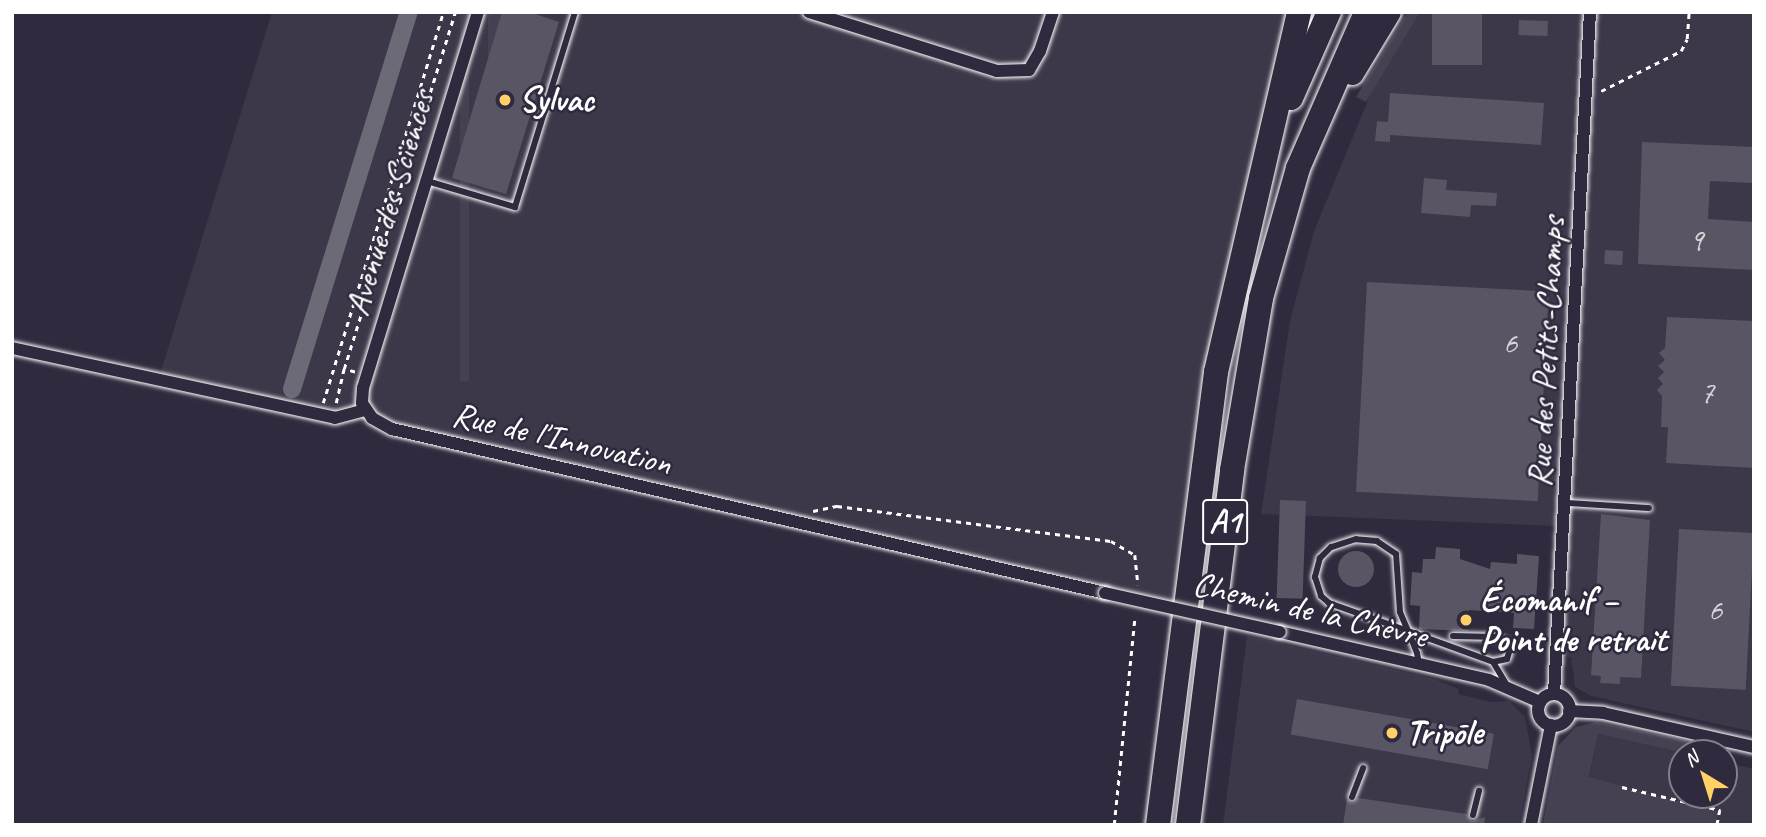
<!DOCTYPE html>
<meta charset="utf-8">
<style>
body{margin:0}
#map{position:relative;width:1766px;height:837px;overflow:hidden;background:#2f2a3d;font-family:Caveat,sans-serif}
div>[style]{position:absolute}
.built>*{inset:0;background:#3c3749}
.green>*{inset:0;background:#464152;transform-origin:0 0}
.canal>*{height:18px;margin:-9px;padding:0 9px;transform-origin:9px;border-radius:9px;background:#6d6a77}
.building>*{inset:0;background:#595564;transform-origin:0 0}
.round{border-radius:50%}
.path>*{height:2.5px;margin-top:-1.25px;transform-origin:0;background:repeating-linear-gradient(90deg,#fff 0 5px,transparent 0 10px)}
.roads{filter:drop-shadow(0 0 2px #fff) drop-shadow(0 0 2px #fff)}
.lane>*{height:6px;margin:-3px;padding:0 3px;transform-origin:3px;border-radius:3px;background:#2f2a3d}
.street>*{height:12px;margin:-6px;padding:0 6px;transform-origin:6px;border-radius:6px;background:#2f2a3d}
.street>.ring{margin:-6px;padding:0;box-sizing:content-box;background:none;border:12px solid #2f2a3d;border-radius:50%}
.highway>*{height:24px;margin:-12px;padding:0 12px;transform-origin:12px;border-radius:12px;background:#2f2a3d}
.bridges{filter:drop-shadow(0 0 2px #fff) drop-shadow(0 0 2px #fff)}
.street-bridge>*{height:12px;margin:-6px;padding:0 6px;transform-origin:6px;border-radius:6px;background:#2f2a3d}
.dots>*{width:19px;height:19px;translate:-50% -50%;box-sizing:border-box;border:4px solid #2f2a3d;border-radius:50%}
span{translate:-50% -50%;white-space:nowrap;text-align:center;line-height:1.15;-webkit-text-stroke:5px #2f2a3d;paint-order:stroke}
.number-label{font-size:32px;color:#d6d4d8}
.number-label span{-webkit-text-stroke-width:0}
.shield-label span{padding:2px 5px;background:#2f2a3d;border:2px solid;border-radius:5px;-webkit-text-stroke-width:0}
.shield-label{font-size:33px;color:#fff;font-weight:700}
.poi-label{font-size:35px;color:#fff;font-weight:700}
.left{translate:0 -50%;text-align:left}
.street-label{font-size:35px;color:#fff}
.frame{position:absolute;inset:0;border:14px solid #fff;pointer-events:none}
.north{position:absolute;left:1668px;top:739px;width:70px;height:70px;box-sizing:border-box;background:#2f2a3d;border:2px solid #827f8b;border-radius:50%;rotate:322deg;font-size:19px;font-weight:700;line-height:28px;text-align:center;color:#fff}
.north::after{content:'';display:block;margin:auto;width:24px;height:32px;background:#ffd166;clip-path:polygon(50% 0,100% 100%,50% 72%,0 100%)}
</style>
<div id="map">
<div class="built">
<div style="clip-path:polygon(272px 12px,1299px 12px,1229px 304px,1185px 611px,392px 429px,365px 410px,342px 417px,158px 381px)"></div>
<div style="clip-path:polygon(1420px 12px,1754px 12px,1754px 732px,1591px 696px,1575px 687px,1571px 657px,1548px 655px,1555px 526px,1261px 514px,1290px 321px,1314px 231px,1378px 76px)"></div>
<div style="clip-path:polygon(1247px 636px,1434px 679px,1459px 689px,1458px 694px,1491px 702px,1509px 701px,1525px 717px,1532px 755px,1519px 825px,1223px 825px)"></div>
<div style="clip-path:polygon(1598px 734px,1684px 753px,1682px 795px,1724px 795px,1724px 762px,1754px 769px,1754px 825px,1580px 825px)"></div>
</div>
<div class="green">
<div style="left:460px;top:12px;width:9px;height:369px"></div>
<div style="left:488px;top:12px;width:14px;height:170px"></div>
<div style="clip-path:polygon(1408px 12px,1420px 12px,1366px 102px,1356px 97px)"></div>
<div style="clip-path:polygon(1596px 722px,1730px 750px,1732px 764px,1724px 762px,1724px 753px,1684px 753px,1598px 734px,1589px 777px,1718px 812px,1715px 825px,1543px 825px,1558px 746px,1576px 727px)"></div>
</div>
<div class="canal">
<div style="left:292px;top:389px;width:395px;rotate:-72.8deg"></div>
</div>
<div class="building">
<div style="clip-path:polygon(502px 12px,529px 12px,559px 22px,506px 194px,452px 178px)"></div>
<div style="left:1432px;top:12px;width:50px;height:53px"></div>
<div style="left:1519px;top:20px;width:29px;height:15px;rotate:2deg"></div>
<div style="clip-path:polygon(1390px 93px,1544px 103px,1541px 145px,1390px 135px,1390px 142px,1375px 141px,1377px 121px,1388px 122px)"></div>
<div style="clip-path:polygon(1642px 142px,1754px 147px,1754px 183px,1710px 181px,1708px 219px,1754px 222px,1754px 270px,1638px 264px)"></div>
<div style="clip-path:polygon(1424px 178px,1447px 180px,1446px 190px,1497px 193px,1496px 206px,1471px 205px,1470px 217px,1421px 213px)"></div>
<div style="left:1605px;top:250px;width:18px;height:14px;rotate:3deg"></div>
<div style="left:1367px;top:282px;width:182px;height:210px;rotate:3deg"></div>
<div style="clip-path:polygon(1667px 317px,1754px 321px,1754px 468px,1666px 463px,1668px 427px,1661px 427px,1662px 396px,1657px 390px,1663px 384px,1658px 378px,1664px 372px,1658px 366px,1665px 360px,1659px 353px,1665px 348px)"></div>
<div style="left:1280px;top:500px;width:26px;height:98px;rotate:2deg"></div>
<div style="clip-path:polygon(1601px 514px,1650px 520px,1641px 678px,1620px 677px,1620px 684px,1600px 683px,1601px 676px,1591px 675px)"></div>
<div style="left:1679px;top:529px;width:75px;height:157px;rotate:3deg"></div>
<div style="clip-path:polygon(1436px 547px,1460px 549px,1460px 559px,1490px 569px,1491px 562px,1517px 564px,1517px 554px,1539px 556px,1534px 629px,1513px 628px,1514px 613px,1469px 610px,1468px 631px,1419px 629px,1420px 606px,1410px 605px,1412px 572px,1422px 573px,1423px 559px,1435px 559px)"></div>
<div class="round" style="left:1338px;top:551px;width:36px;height:36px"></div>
<div style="left:1297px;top:699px;width:200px;height:36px;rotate:10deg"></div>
<div style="clip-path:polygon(1358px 798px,1467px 814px,1472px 821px,1485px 817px,1484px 825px,1343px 825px,1347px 799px,1352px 803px)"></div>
</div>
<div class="path">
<div style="left:1601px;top:91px;width:89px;rotate:-26.6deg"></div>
<div style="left:1681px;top:51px;width:13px;rotate:-63deg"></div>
<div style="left:1687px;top:39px;width:27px;rotate:-86deg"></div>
<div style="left:355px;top:372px;width:11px;rotate:-165deg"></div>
<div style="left:344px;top:369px;width:374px;rotate:-72.7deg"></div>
<div style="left:323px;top:403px;width:409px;rotate:-72.9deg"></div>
<div style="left:336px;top:403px;width:35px;rotate:-77deg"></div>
<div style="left:813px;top:511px;width:25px;rotate:-12deg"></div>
<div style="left:837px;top:506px;width:276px;rotate:7.3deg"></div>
<div style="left:1111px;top:541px;width:28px;rotate:30deg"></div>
<div style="left:1135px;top:555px;width:30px;rotate:84deg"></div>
<div style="left:1622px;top:787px;width:101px;rotate:13.2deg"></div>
<div style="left:1720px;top:810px;width:15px;rotate:101deg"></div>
<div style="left:1114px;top:825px;width:210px;rotate:-84.3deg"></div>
</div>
<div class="roads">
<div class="lane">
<div style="left:427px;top:181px;width:92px;rotate:16.5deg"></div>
<div style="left:515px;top:207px;width:204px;rotate:-72.9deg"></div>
<div style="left:1567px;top:503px;width:82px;rotate:3.5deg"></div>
<div style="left:1453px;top:636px;width:43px;rotate:1.3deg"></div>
<div style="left:1496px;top:637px;width:11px;rotate:27deg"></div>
<div style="left:1506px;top:642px;width:8px;rotate:60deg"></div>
<div style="left:1510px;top:649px;width:10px;rotate:107deg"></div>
<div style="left:1507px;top:659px;width:14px;rotate:168deg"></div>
<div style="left:1419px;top:664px;width:11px;rotate:-100deg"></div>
<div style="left:1417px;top:653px;width:24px;rotate:-112deg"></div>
<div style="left:1408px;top:631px;width:21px;rotate:-113deg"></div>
<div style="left:1400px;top:612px;width:58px;rotate:-93.9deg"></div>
<div style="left:1396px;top:554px;width:23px;rotate:-146deg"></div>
<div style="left:1377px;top:541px;width:21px;rotate:-175deg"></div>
<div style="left:1356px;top:539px;width:26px;rotate:162deg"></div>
<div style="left:1331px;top:547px;width:16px;rotate:135deg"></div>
<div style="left:1320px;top:558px;width:20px;rotate:105deg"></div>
<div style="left:1315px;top:577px;width:20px;rotate:72deg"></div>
<div style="left:1321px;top:596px;width:11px;rotate:41deg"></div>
<div style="left:1329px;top:603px;width:84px;rotate:19.5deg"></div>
<div style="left:1408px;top:631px;width:90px;rotate:20deg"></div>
<div style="left:1493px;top:662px;width:26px;rotate:59deg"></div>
<div style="left:1352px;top:797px;width:31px;rotate:-69deg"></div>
<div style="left:1473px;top:815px;width:25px;rotate:-76deg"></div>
</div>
<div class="street">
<div style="left:478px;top:12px;width:393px;rotate:107deg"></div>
<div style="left:363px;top:388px;width:15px;rotate:94deg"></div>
<div style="left:362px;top:403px;width:18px;rotate:56deg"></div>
<div style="left:372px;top:418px;width:23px;rotate:29deg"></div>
<div style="left:392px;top:429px;width:732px;rotate:12.95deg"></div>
<div style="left:809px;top:12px;width:197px;rotate:17.4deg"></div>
<div style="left:997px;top:71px;width:32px;rotate:-2deg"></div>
<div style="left:1029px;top:70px;width:22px;rotate:-60deg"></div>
<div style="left:1040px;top:51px;width:41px;rotate:-71.6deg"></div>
<div style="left:12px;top:348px;width:330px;rotate:12.2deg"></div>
<div style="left:335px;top:418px;width:31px;rotate:-15deg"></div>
<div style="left:1280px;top:632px;width:214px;rotate:12.9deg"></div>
<div style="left:1489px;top:680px;width:56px;rotate:23.3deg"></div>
<div style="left:1554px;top:694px;width:683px;rotate:-86.98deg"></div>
<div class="ring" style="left:1538px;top:694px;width:20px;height:20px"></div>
<div style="left:1569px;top:711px;width:34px;rotate:3deg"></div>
<div style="left:1603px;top:713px;width:155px;rotate:12.7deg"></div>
<div style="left:1531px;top:825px;width:102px;rotate:-78.7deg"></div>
</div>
<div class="highway">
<div style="left:1352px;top:73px;width:71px;rotate:-58.8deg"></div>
<div style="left:1291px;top:98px;width:94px;rotate:-66.2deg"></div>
<div style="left:1158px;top:825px;width:457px;rotate:-82.7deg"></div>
<div style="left:1216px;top:372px;width:369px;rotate:-77deg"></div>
<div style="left:1188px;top:825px;width:358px;rotate:-82.9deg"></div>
<div style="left:1232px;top:470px;width:174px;rotate:-80.4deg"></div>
<div style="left:1261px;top:298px;width:135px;rotate:-74.1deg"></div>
<div style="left:1298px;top:168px;width:170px;rotate:-66.4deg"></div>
</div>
</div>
<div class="bridges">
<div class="street-bridge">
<div style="left:1105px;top:593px;width:179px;rotate:12.6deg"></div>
</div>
</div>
<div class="dots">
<div style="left:505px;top:100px;background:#ffd166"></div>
<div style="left:1466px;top:620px;background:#ffd166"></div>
<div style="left:1392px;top:733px;background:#ffd166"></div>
</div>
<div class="number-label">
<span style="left:1696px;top:240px">9</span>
<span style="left:1510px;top:343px">6</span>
<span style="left:1707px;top:393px">7</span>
<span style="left:1715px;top:610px">6</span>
</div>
<div class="shield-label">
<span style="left:1225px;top:522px">A1</span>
</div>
<div class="poi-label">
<span class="left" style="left:519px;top:100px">Sylvac</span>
<span class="left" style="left:1480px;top:620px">Écomanif –<br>Point de retrait</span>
<span class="left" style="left:1406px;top:733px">Tripōle</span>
</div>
<div class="street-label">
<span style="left:390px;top:203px;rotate:-73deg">Avenue des Sciences</span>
<span style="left:1546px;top:352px;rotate:-87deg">Rue des Petits-Champs</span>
<span style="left:562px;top:439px;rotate:13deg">Rue de l'Innovation</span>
<span style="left:1310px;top:610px;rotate:13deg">Chemin de la Chèvre</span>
</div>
<div class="frame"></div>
<div class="north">N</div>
</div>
